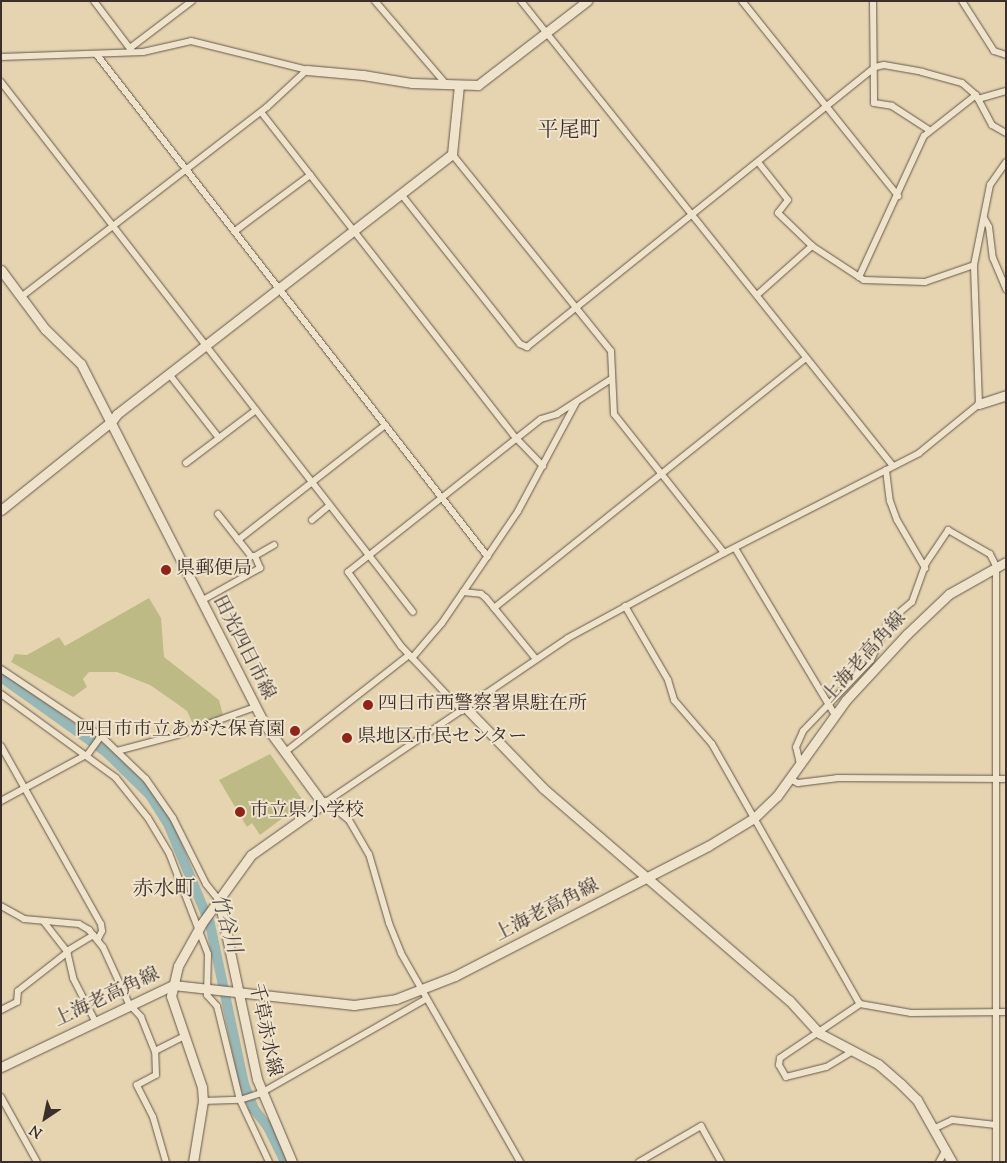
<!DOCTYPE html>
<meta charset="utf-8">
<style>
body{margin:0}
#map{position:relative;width:1007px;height:1163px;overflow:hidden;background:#e6d4b1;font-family:"Sorts Mill Goudy","Noto Serif JP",serif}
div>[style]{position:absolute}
.green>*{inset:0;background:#bdba86}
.river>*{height:10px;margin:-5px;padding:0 5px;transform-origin:5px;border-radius:5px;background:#99b7b5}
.roads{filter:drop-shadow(0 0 1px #66584c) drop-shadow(0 0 1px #66584c)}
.street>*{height:6px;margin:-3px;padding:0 3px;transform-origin:3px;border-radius:3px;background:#efe3cc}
.secondary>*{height:9px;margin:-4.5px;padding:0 4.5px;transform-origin:4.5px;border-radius:4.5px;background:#efe3cc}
.dots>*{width:14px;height:14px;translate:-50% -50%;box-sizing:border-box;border:2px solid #efe3cc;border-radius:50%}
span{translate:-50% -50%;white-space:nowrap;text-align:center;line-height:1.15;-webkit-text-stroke:4px #efe3cc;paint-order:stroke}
.poi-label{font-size:19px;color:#3c2f2b}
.left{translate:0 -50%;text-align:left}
.right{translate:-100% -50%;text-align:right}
.street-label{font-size:19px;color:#3c2f2b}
.water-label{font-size:20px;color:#4f4a47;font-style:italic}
.quarter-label{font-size:21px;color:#3c2f2b}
.frame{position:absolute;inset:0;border:2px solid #3c2f2b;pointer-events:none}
.north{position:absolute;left:20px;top:1093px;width:50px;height:50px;-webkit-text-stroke:4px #efe3cc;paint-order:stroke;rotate:214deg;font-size:14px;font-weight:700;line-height:20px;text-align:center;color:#3c2f2b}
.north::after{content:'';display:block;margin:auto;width:18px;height:22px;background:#3c2f2b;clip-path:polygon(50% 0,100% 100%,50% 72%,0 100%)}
</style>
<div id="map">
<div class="green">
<div style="clip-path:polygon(149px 598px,161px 618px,164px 657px,219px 700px,224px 719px,194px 726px,187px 711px,176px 703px,150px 685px,117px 672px,89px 672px,83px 679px,87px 687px,73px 697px,11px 662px,15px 654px,27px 655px,59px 637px,65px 646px)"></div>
<div style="clip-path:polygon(270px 754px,304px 802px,260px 835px,252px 823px,247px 827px,219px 780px)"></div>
</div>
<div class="river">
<div style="left:1px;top:677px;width:129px;rotate:35.5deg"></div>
<div style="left:106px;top:752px;width:62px;rotate:44.3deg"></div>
<div style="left:150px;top:795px;width:36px;rotate:58deg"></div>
<div style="left:169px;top:826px;width:106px;rotate:67.3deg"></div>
<div style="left:210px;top:924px;width:164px;rotate:78deg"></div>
<div style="left:244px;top:1084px;width:27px;rotate:68deg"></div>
<div style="left:254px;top:1109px;width:23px;rotate:52deg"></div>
<div style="left:268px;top:1127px;width:39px;rotate:64deg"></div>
</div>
<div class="roads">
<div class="street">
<div style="left:94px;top:1px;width:61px;rotate:52.9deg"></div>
<div style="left:375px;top:1px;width:109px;rotate:49.5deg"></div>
<div style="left:521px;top:1px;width:595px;rotate:51.34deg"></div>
<div style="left:742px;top:1px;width:250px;rotate:51.3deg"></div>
<div style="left:873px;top:1px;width:102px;rotate:89.4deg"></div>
<div style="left:874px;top:103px;width:18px;rotate:9deg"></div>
<div style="left:892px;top:106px;width:44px;rotate:33deg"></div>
<div style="left:962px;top:1px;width:59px;rotate:57.4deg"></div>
<div style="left:994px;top:51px;width:13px;rotate:18deg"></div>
<div style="left:130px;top:48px;width:78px;rotate:-37.2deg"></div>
<div style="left:97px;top:55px;width:636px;rotate:52.09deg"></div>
<div style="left:1px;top:57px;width:142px;rotate:-2deg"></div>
<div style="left:143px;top:52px;width:49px;rotate:-12.9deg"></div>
<div style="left:191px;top:41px;width:120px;rotate:14deg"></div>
<div style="left:1px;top:82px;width:671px;rotate:52.14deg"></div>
<div style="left:978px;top:99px;width:29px;rotate:-16deg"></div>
<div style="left:261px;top:112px;width:414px;rotate:52deg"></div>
<div style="left:516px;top:438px;width:39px;rotate:46deg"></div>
<div style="left:452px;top:154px;width:253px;rotate:51.1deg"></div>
<div style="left:611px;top:351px;width:63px;rotate:87.3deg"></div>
<div style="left:614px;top:414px;width:177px;rotate:51.6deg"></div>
<div style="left:758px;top:162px;width:48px;rotate:51.7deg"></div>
<div style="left:788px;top:200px;width:16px;rotate:128deg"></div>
<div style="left:778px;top:213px;width:47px;rotate:44.1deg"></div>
<div style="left:812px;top:246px;width:62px;rotate:33.2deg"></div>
<div style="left:864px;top:280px;width:61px;rotate:1.9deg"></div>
<div style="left:925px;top:282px;width:52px;rotate:-19.1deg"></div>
<div style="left:401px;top:194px;width:191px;rotate:51.6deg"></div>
<div style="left:520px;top:344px;width:8px;rotate:23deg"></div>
<div style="left:527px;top:347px;width:447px;rotate:-38.8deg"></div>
<div style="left:875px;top:67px;width:9px;rotate:-13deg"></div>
<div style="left:884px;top:65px;width:39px;rotate:10deg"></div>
<div style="left:922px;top:72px;width:41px;rotate:15.4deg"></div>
<div style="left:962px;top:83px;width:18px;rotate:41deg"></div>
<div style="left:976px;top:95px;width:34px;rotate:62deg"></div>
<div style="left:992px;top:125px;width:16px;rotate:30deg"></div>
<div style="left:984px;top:218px;width:10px;rotate:61deg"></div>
<div style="left:989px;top:227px;width:31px;rotate:83deg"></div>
<div style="left:993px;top:258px;width:34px;rotate:67deg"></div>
<div style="left:235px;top:231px;width:94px;rotate:-36.7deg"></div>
<div style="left:859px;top:277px;width:155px;rotate:-65.3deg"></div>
<div style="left:924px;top:136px;width:66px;rotate:-38.3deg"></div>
<div style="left:757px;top:295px;width:74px;rotate:-41.7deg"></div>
<div style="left:21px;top:297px;width:311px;rotate:-37.7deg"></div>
<div style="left:267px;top:107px;width:54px;rotate:-42.8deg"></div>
<div style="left:169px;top:374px;width:81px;rotate:52deg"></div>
<div style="left:219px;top:438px;width:46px;rotate:-37.1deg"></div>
<div style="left:186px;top:463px;width:41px;rotate:-37.1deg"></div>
<div style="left:886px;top:470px;width:31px;rotate:83deg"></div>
<div style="left:890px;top:501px;width:20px;rotate:70deg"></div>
<div style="left:897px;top:520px;width:56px;rotate:59.7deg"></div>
<div style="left:218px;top:514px;width:53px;rotate:51.8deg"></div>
<div style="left:251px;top:556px;width:4px"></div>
<div style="left:312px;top:520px;width:23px;rotate:-40deg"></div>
<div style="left:238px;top:540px;width:187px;rotate:-38deg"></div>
<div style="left:735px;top:548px;width:195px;rotate:59.1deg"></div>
<div style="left:463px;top:592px;width:18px;rotate:6deg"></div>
<div style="left:481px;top:594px;width:6px;rotate:39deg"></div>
<div style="left:486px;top:598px;width:79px;rotate:50.7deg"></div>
<div style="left:201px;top:601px;width:68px;rotate:-29.2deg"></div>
<div style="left:260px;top:568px;width:13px;rotate:-113deg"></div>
<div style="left:255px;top:556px;width:22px;rotate:-30deg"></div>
<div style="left:625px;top:606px;width:86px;rotate:59.8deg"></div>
<div style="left:668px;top:680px;width:21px;rotate:73deg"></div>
<div style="left:674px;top:700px;width:58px;rotate:49.2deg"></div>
<div style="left:712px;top:744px;width:299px;rotate:60.4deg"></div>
<div style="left:494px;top:608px;width:400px;rotate:-38.7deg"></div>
<div style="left:412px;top:658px;width:46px;rotate:-49.4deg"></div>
<div style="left:442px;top:623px;width:135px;rotate:-55.8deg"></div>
<div style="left:518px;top:511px;width:123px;rotate:-61.8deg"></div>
<div style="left:1px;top:669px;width:120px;rotate:33.8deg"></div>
<div style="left:101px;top:736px;width:62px;rotate:43.7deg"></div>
<div style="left:146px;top:779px;width:47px;rotate:55.3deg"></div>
<div style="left:173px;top:818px;width:74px;rotate:63.4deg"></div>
<div style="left:206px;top:884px;width:21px;rotate:51deg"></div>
<div style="left:1px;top:694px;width:142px;rotate:36.1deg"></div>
<div style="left:116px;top:778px;width:51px;rotate:51.3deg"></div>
<div style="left:148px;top:818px;width:41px;rotate:59deg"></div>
<div style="left:169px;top:853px;width:108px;rotate:68.9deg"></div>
<div style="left:208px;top:954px;width:41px;rotate:91.4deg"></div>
<div style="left:207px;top:995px;width:15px;rotate:48deg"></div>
<div style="left:217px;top:1006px;width:97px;rotate:76.3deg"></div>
<div style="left:240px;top:1100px;width:68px;rotate:64.9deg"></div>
<div style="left:462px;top:711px;width:89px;rotate:-133.2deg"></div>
<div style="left:401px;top:646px;width:91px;rotate:-125.6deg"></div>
<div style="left:348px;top:572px;width:246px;rotate:-38.4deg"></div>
<div style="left:541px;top:419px;width:17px;rotate:-17deg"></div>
<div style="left:557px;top:414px;width:64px;rotate:-32.9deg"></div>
<div style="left:1px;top:746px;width:204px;rotate:60.7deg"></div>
<div style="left:101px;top:924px;width:7px;rotate:82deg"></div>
<div style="left:102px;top:931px;width:9px;rotate:117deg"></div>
<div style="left:117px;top:751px;width:62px;rotate:-14.9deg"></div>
<div style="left:177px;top:735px;width:83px;rotate:-19.7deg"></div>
<div style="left:284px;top:753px;width:159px;rotate:-38.1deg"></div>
<div style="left:800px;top:764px;width:17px;rotate:-103deg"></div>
<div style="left:796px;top:747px;width:17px;rotate:-66deg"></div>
<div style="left:803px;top:731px;width:98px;rotate:-46.2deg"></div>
<div style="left:871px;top:660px;width:42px;rotate:-65.9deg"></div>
<div style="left:888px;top:622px;width:31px;rotate:-40deg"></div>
<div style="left:912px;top:602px;width:41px;rotate:-70.3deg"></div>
<div style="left:926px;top:563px;width:40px;rotate:-56deg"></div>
<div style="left:948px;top:530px;width:48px;rotate:29.7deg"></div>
<div style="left:990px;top:554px;width:13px;rotate:63deg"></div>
<div style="left:996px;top:566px;width:596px;rotate:90deg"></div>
<div style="left:790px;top:779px;width:9px;rotate:27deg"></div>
<div style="left:798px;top:783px;width:39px;rotate:-7deg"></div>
<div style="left:837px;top:778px;width:169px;rotate:0.3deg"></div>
<div style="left:1px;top:801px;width:99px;rotate:-28.4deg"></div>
<div style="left:88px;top:754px;width:22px;rotate:-54deg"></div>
<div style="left:326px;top:801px;width:30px;rotate:40deg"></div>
<div style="left:349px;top:820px;width:39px;rotate:60deg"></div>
<div style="left:369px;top:854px;width:72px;rotate:73.8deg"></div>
<div style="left:389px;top:923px;width:32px;rotate:68deg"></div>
<div style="left:401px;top:953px;width:241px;rotate:60.3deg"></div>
<div style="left:323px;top:804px;width:296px;rotate:-34.1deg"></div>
<div style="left:568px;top:638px;width:178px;rotate:-28.6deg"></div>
<div style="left:724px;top:553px;width:219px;rotate:-27.1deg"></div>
<div style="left:919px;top:453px;width:77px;rotate:-39.2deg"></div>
<div style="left:979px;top:404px;width:139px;rotate:-92.1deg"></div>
<div style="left:974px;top:265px;width:82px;rotate:-78.7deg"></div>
<div style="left:990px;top:185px;width:28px;rotate:-55deg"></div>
<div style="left:1px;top:906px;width:26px;rotate:29deg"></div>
<div style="left:24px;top:919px;width:55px;rotate:5.2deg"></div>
<div style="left:79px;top:924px;width:12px;rotate:31deg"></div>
<div style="left:89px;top:930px;width:22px;rotate:51deg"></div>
<div style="left:103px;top:947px;width:63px;rotate:65.5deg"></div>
<div style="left:129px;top:1004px;width:18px;rotate:47deg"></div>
<div style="left:141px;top:1017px;width:37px;rotate:68deg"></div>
<div style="left:44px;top:922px;width:37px;rotate:52deg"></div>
<div style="left:67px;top:951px;width:28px;rotate:77deg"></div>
<div style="left:73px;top:978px;width:48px;rotate:62.9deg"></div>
<div style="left:67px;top:951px;width:31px;rotate:-31deg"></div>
<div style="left:1px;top:1010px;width:18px;rotate:-27deg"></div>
<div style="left:17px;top:1002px;width:11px;rotate:-85deg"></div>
<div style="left:18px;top:991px;width:63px;rotate:-38deg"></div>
<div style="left:853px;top:1051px;width:31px;rotate:149deg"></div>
<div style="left:826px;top:1067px;width:41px;rotate:166deg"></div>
<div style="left:786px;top:1077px;width:14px;rotate:-120deg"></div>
<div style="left:779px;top:1065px;width:7px;rotate:-82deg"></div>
<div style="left:780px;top:1058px;width:97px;rotate:-34deg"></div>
<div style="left:860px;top:1004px;width:52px;rotate:10deg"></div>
<div style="left:911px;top:1013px;width:95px;rotate:-0.6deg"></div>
<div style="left:1px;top:1097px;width:74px;rotate:61deg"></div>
<div style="left:203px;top:1101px;width:37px;rotate:-2deg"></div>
<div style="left:240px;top:1100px;width:22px;rotate:-18deg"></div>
<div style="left:261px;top:1093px;width:190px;rotate:-29.7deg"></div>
<div style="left:933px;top:1129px;width:21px;rotate:-25deg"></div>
<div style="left:952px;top:1120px;width:44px;rotate:6.5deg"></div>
<div style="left:166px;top:1162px;width:47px;rotate:-106.1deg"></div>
<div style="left:153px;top:1117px;width:36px;rotate:-117deg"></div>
<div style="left:137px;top:1085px;width:21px;rotate:-28deg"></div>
<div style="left:156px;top:1075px;width:24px;rotate:-92deg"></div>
<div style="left:155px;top:1051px;width:34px;rotate:-27deg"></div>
<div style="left:639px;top:1162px;width:72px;rotate:-30.1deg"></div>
<div style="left:701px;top:1126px;width:41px;rotate:60.9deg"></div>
<div style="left:939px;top:1162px;width:13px;rotate:-61deg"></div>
</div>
<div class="secondary">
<div style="left:307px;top:70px;width:56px;rotate:5.1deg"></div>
<div style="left:363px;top:75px;width:50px;rotate:9.3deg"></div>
<div style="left:412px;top:83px;width:66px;rotate:1.7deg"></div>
<div style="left:478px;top:85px;width:138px;rotate:-37.6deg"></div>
<div style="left:1px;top:270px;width:74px;rotate:53.3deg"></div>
<div style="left:45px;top:329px;width:50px;rotate:44.2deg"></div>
<div style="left:81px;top:364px;width:405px;rotate:63deg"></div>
<div style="left:265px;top:725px;width:98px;rotate:53.7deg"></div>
<div style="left:323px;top:804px;width:88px;rotate:144.7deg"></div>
<div style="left:251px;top:855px;width:84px;rotate:125.8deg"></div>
<div style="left:202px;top:923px;width:49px;rotate:119.2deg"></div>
<div style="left:178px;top:966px;width:31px;rotate:103deg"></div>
<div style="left:171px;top:996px;width:96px;rotate:71.2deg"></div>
<div style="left:202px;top:1087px;width:14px;rotate:86deg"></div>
<div style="left:203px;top:1101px;width:62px;rotate:99.3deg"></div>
<div style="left:979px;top:404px;width:28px;rotate:-18deg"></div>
<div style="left:1px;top:510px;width:141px;rotate:-38.7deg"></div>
<div style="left:111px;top:422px;width:10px;rotate:-53deg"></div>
<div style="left:117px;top:414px;width:424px;rotate:-37.8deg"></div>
<div style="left:452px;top:154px;width:69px;rotate:-84.2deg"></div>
<div style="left:466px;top:708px;width:111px;rotate:46.1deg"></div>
<div style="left:543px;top:788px;width:325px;rotate:40.8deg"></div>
<div style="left:789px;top:1000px;width:45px;rotate:47.7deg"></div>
<div style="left:819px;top:1033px;width:67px;rotate:27.7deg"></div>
<div style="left:878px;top:1064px;width:30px;rotate:41deg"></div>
<div style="left:901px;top:1084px;width:23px;rotate:45deg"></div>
<div style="left:917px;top:1100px;width:71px;rotate:60.6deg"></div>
<div style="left:219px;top:900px;width:183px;rotate:78deg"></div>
<div style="left:257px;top:1079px;width:90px;rotate:67.1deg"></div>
<div style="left:1px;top:1067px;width:191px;rotate:-25.5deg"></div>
<div style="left:173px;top:985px;width:182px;rotate:6.3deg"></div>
<div style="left:354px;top:1005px;width:42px;rotate:-8.1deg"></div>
<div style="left:396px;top:999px;width:63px;rotate:-21.3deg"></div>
<div style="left:455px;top:976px;width:284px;rotate:-27.2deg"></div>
<div style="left:708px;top:846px;width:54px;rotate:-31.3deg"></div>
<div style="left:754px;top:818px;width:32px;rotate:-44deg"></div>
<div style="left:777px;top:796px;width:118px;rotate:-54.3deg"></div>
<div style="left:846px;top:700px;width:90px;rotate:-47.3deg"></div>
<div style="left:907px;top:634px;width:58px;rotate:-43.6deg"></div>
<div style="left:949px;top:594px;width:65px;rotate:-29.3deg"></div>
</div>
</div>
<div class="dots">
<div style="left:166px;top:570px;background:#8f2418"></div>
<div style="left:368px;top:705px;background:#8f2418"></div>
<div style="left:295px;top:731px;background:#8f2418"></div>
<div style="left:347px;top:738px;background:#8f2418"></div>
<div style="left:240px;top:812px;background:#8f2418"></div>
</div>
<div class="poi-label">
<span class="left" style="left:176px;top:570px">県郵便局</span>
<span class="left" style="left:378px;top:705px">四日市西警察署県駐在所</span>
<span class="right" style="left:285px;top:731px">四日市市立あがた保育園</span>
<span class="left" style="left:357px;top:738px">県地区市民センター</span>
<span class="left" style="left:250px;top:812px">市立県小学校</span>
</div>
<div class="street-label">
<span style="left:243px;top:648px;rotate:63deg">田光四日市線</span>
<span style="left:865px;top:658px;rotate:-48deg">上海老高角線</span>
<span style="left:547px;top:911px;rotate:-27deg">上海老高角線</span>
<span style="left:107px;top:998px;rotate:-25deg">上海老高角線</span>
<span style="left:264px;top:1030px;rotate:78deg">千草赤水線</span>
</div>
<div class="water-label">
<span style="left:225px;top:924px;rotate:73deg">竹谷川</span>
</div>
<div class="quarter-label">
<span style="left:569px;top:131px">平尾町</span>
<span style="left:164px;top:890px">赤水町</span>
</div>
<div class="frame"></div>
<div class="north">N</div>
</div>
